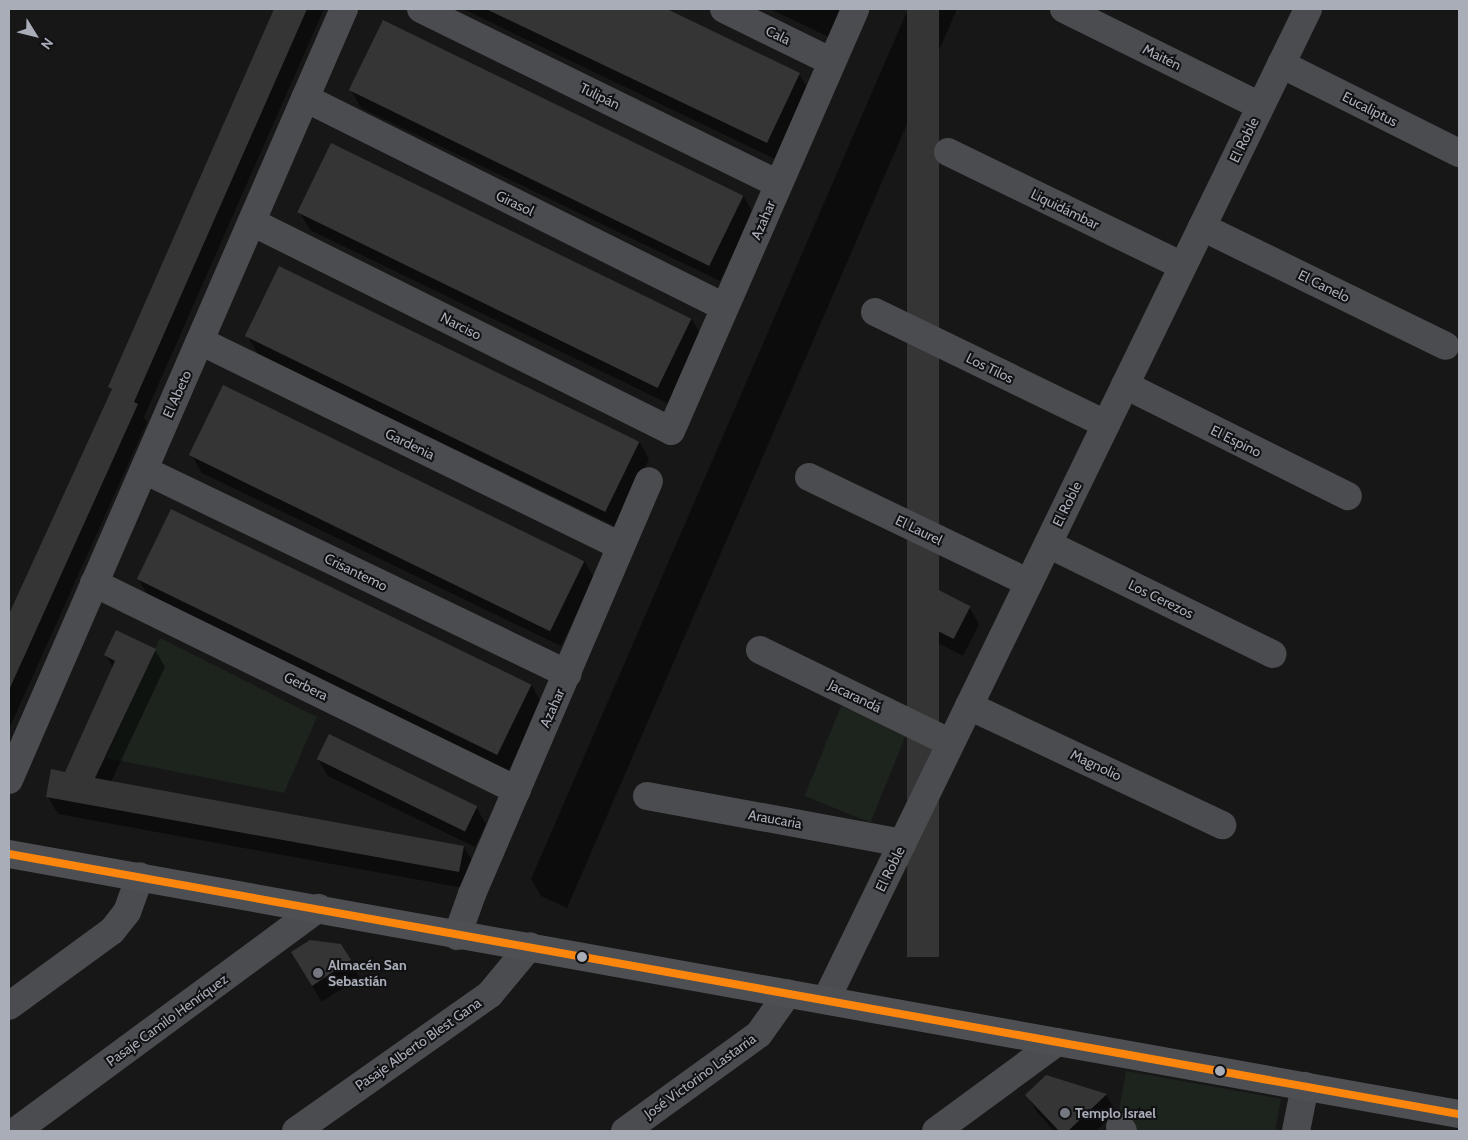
<!DOCTYPE html>
<meta charset="utf-8">
<style>
body{margin:0}
#map{position:relative;width:1468px;height:1140px;overflow:hidden;background:#171717;font-family:Cabin,sans-serif}
div>[style]{position:absolute}
.green>*{inset:0;background:#1d241e;transform-origin:0 0}
.shadow>*{inset:0;background:#0007;transform-origin:0 0}
.building>*{inset:0;background:#353536;transform-origin:0 0}
.minor>*{height:28px;margin:-14px;padding:0 14px;transform-origin:14px;border-radius:14px;background:#4b4c50}
.major>*{height:28px;margin:-14px;padding:0 14px;transform-origin:14px;border-radius:14px;background:#4d4f52}
.bus-1>*{height:8px;margin:-4px;padding:0 4px;transform-origin:4px;border-radius:4px;background:#fc850d}
.dots>*{width:14px;height:14px;translate:-50% -50%;box-sizing:border-box;border:2px solid #111113;border-radius:50%}
span{translate:-50% -50%;white-space:nowrap;text-align:center;line-height:1.15;-webkit-text-stroke:4px #111113;paint-order:stroke}
.street-label{font-size:14px;color:#a8adb8}
.poi-label{font-size:14px;color:#a8adb8;font-weight:700}
.left{translate:0 -50%;text-align:left}
.frame{position:absolute;inset:0;border:10px solid #a8adb8;pointer-events:none}
.north{position:absolute;left:10px;top:10px;width:50px;height:50px;-webkit-text-stroke:4px #111113;paint-order:stroke;rotate:126deg;font-size:14px;font-weight:700;line-height:20px;text-align:center;color:#a8adb8}
.north::after{content:'';display:block;margin:auto;width:18px;height:22px;background:#a8adb8;clip-path:polygon(50% 0,100% 100%,50% 72%,0 100%)}
</style>
<div id="map">
<div class="green">
<div style="clip-path:polygon(160px 638px,317px 717px,284px 793px,106px 758px)"></div>
<div style="left:841px;top:706px;width:71px;height:97px;rotate:22deg"></div>
<div style="clip-path:polygon(1126px 1071px,1281px 1099px,1275px 1131px,1120px 1131px,1116px 1127px)"></div>
</div>
<div class="shadow">
<div style="clip-path:polygon(276px 9px,324px 9px,144px 417px,147px 422px,9px 729px,9px 619px,112px 391px,110px 387px)"></div>
<div style="clip-path:polygon(463px 9px,664px 9px,799px 74px,809px 91px,777px 160px)"></div>
<div style="clip-path:polygon(770px 9px,843px 9px,829px 37px)"></div>
<div style="clip-path:polygon(908px 9px,957px 9px,567px 908px,541px 896px,531px 879px)"></div>
<div style="clip-path:polygon(351px 90px,743px 195px,753px 213px,720px 281px,361px 108px)"></div>
<div style="clip-path:polygon(300px 213px,691px 318px,701px 335px,669px 404px,310px 230px)"></div>
<div style="clip-path:polygon(248px 337px,639px 441px,649px 459px,617px 527px,258px 354px)"></div>
<div style="clip-path:polygon(192px 456px,584px 560px,594px 578px,561px 646px,202px 473px)"></div>
<div style="clip-path:polygon(139px 580px,531px 684px,541px 702px,509px 770px,149px 597px)"></div>
<div style="clip-path:polygon(969px 607px,979px 624px,963px 656px,919px 633px,909px 615px)"></div>
<div style="clip-path:polygon(155px 650px,165px 667px,111px 782px,464px 847px,474px 864px,469px 889px,58px 814px,48px 797px,66px 774px,113px 668px,106px 655px)"></div>
<div style="clip-path:polygon(318px 759px,476px 807px,486px 824px,475px 847px,328px 776px)"></div>
<div style="left:340px;top:945px;width:39px;height:45px;rotate:59deg"></div>
<div style="clip-path:polygon(1047px 1076px,1106px 1095px,1116px 1112px,1096px 1131px,1054px 1131px,1037px 1112px,1027px 1095px)"></div>
</div>
<div class="building">
<div style="clip-path:polygon(274px 9px,307px 9px,134px 402px,138px 404px,9px 690px,9px 614px,112px 389px,108px 387px)"></div>
<div style="clip-path:polygon(486px 9px,667px 9px,800px 73px,767px 143px)"></div>
<div style="left:907px;top:9px;width:32px;height:948px"></div>
<div style="left:383px;top:20px;width:401px;height:78px;rotate:26deg"></div>
<div style="left:331px;top:143px;width:401px;height:77px;rotate:26deg"></div>
<div style="left:279px;top:266px;width:401px;height:78px;rotate:26deg"></div>
<div style="left:223px;top:385px;width:402px;height:78px;rotate:26deg"></div>
<div style="left:171px;top:509px;width:401px;height:78px;rotate:26deg"></div>
<div style="left:925px;top:583px;width:51px;height:37px;rotate:27deg"></div>
<div style="clip-path:polygon(116px 630px,156px 649px,95px 778px,464px 846px,459px 872px,46px 797px,51px 769px,65px 772px,115px 661px,104px 655px)"></div>
<div style="left:329px;top:734px;width:165px;height:28px;rotate:26deg"></div>
<div style="clip-path:polygon(310px 940px,341px 944px,351px 960px,312px 986px,291px 952px)"></div>
<div style="clip-path:polygon(1046px 1075px,1107px 1094px,1068px 1131px,1059px 1131px,1025px 1095px)"></div>
</div>
<div class="minor">
<div style="left:421px;top:9px;width:398px;rotate:26.1deg"></div>
<div style="left:724px;top:9px;width:120px;rotate:26.1deg"></div>
<div style="left:1064px;top:9px;width:219px;rotate:26.3deg"></div>
<div style="left:1281px;top:64px;width:199px;rotate:26.6deg"></div>
<div style="left:305px;top:98px;width:469px;rotate:26.5deg"></div>
<div style="left:948px;top:152px;width:261px;rotate:25.9deg"></div>
<div style="left:252px;top:222px;width:468px;rotate:26.5deg"></div>
<div style="left:671px;top:431px;width:460px;rotate:-66.4deg"></div>
<div style="left:1202px;top:227px;width:271px;rotate:26deg"></div>
<div style="left:875px;top:312px;width:257px;rotate:25.9deg"></div>
<div style="left:200px;top:341px;width:468px;rotate:26deg"></div>
<div style="left:1125px;top:385px;width:249px;rotate:26.5deg"></div>
<div style="left:144px;top:470px;width:470px;rotate:25.7deg"></div>
<div style="left:809px;top:477px;width:244px;rotate:25.7deg"></div>
<div style="left:1048px;top:544px;width:250px;rotate:26.1deg"></div>
<div style="left:94px;top:583px;width:471px;rotate:26.1deg"></div>
<div style="left:760px;top:650px;width:212px;rotate:26deg"></div>
<div style="left:969px;top:706px;width:280px;rotate:25.2deg"></div>
<div style="left:9px;top:780px;width:841px;rotate:-66.52deg"></div>
<div style="left:647px;top:796px;width:260px;rotate:10.4deg"></div>
<div style="left:457px;top:936px;width:45px;rotate:-70.3deg"></div>
<div style="left:472px;top:894px;width:449px;rotate:-66.8deg"></div>
<div style="left:826px;top:1000px;width:1102px;rotate:-64.06deg"></div>
<div style="left:9px;top:1006px;width:127px;rotate:-36.1deg"></div>
<div style="left:112px;top:931px;width:24px;rotate:-52deg"></div>
<div style="left:127px;top:912px;width:38px;rotate:-70deg"></div>
<div style="left:1120px;top:1127px;width:5px;rotate:53deg"></div>
<div style="left:16px;top:1131px;width:376px;rotate:-36.4deg"></div>
<div style="left:296px;top:1131px;width:237px;rotate:-35.2deg"></div>
<div style="left:490px;top:994px;width:62px;rotate:-50.2deg"></div>
<div style="left:625px;top:1131px;width:165px;rotate:-35.9deg"></div>
<div style="left:759px;top:1034px;width:50px;rotate:-54.7deg"></div>
<div style="left:936px;top:1131px;width:150px;rotate:-36.3deg"></div>
<div style="left:1296px;top:1131px;width:46px;rotate:-78.7deg"></div>
</div>
<div class="major">
<div style="left:9px;top:854px;width:1473px;rotate:10.17deg"></div>
</div>
<div class="bus-1">
<div style="left:9px;top:854px;width:1473px;rotate:10.17deg"></div>
</div>
<div class="dots">
<div style="left:582px;top:957px;background:#a8adb8"></div>
<div style="left:318px;top:973px;background:#757880"></div>
<div style="left:1220px;top:1071px;background:#a8adb8"></div>
<div style="left:1065px;top:1113px;background:#757880"></div>
</div>
<div class="street-label">
<span style="left:778px;top:35px;rotate:26deg">Cala</span>
<span style="left:1162px;top:57px;rotate:26deg">Maitén</span>
<span style="left:600px;top:96px;rotate:26deg">Tulipán</span>
<span style="left:1370px;top:109px;rotate:27deg">Eucaliptus</span>
<span style="left:1244px;top:140px;rotate:-64deg">El Roble</span>
<span style="left:515px;top:203px;rotate:26deg">Girasol</span>
<span style="left:1065px;top:209px;rotate:26deg">Liquidámbar</span>
<span style="left:763px;top:220px;rotate:-67deg">Azahar</span>
<span style="left:1324px;top:286px;rotate:26deg">El Canelo</span>
<span style="left:461px;top:326px;rotate:27deg">Narciso</span>
<span style="left:990px;top:368px;rotate:26deg">Los Tilos</span>
<span style="left:177px;top:394px;rotate:-66deg">El Abeto</span>
<span style="left:1236px;top:441px;rotate:26deg">El Espino</span>
<span style="left:410px;top:444px;rotate:26deg">Gardenia</span>
<span style="left:1067px;top:504px;rotate:-64deg">El Roble</span>
<span style="left:919px;top:530px;rotate:26deg">El Laurel</span>
<span style="left:356px;top:572px;rotate:26deg">Crisantemo</span>
<span style="left:1161px;top:599px;rotate:26deg">Los Cerezos</span>
<span style="left:306px;top:686px;rotate:26deg">Gerbera</span>
<span style="left:855px;top:696px;rotate:26deg">Jacarandá</span>
<span style="left:552px;top:708px;rotate:-66deg">Azahar</span>
<span style="left:1096px;top:765px;rotate:25deg">Magnolio</span>
<span style="left:775px;top:819px;rotate:10deg">Araucaria</span>
<span style="left:890px;top:869px;rotate:-64deg">El Roble</span>
<span style="left:167px;top:1020px;rotate:-36deg">Pasaje Camilo Henríquez</span>
<span style="left:418px;top:1044px;rotate:-35deg">Pasaje Alberto Blest Gana</span>
<span style="left:700px;top:1076px;rotate:-36deg">José Victorino Lastarria</span>
</div>
<div class="poi-label">
<span class="left" style="left:328px;top:973px">Almacén San<br>Sebastián</span>
<span class="left" style="left:1075px;top:1113px">Templo Israel</span>
</div>
<div class="frame"></div>
<div class="north">N</div>
</div>
